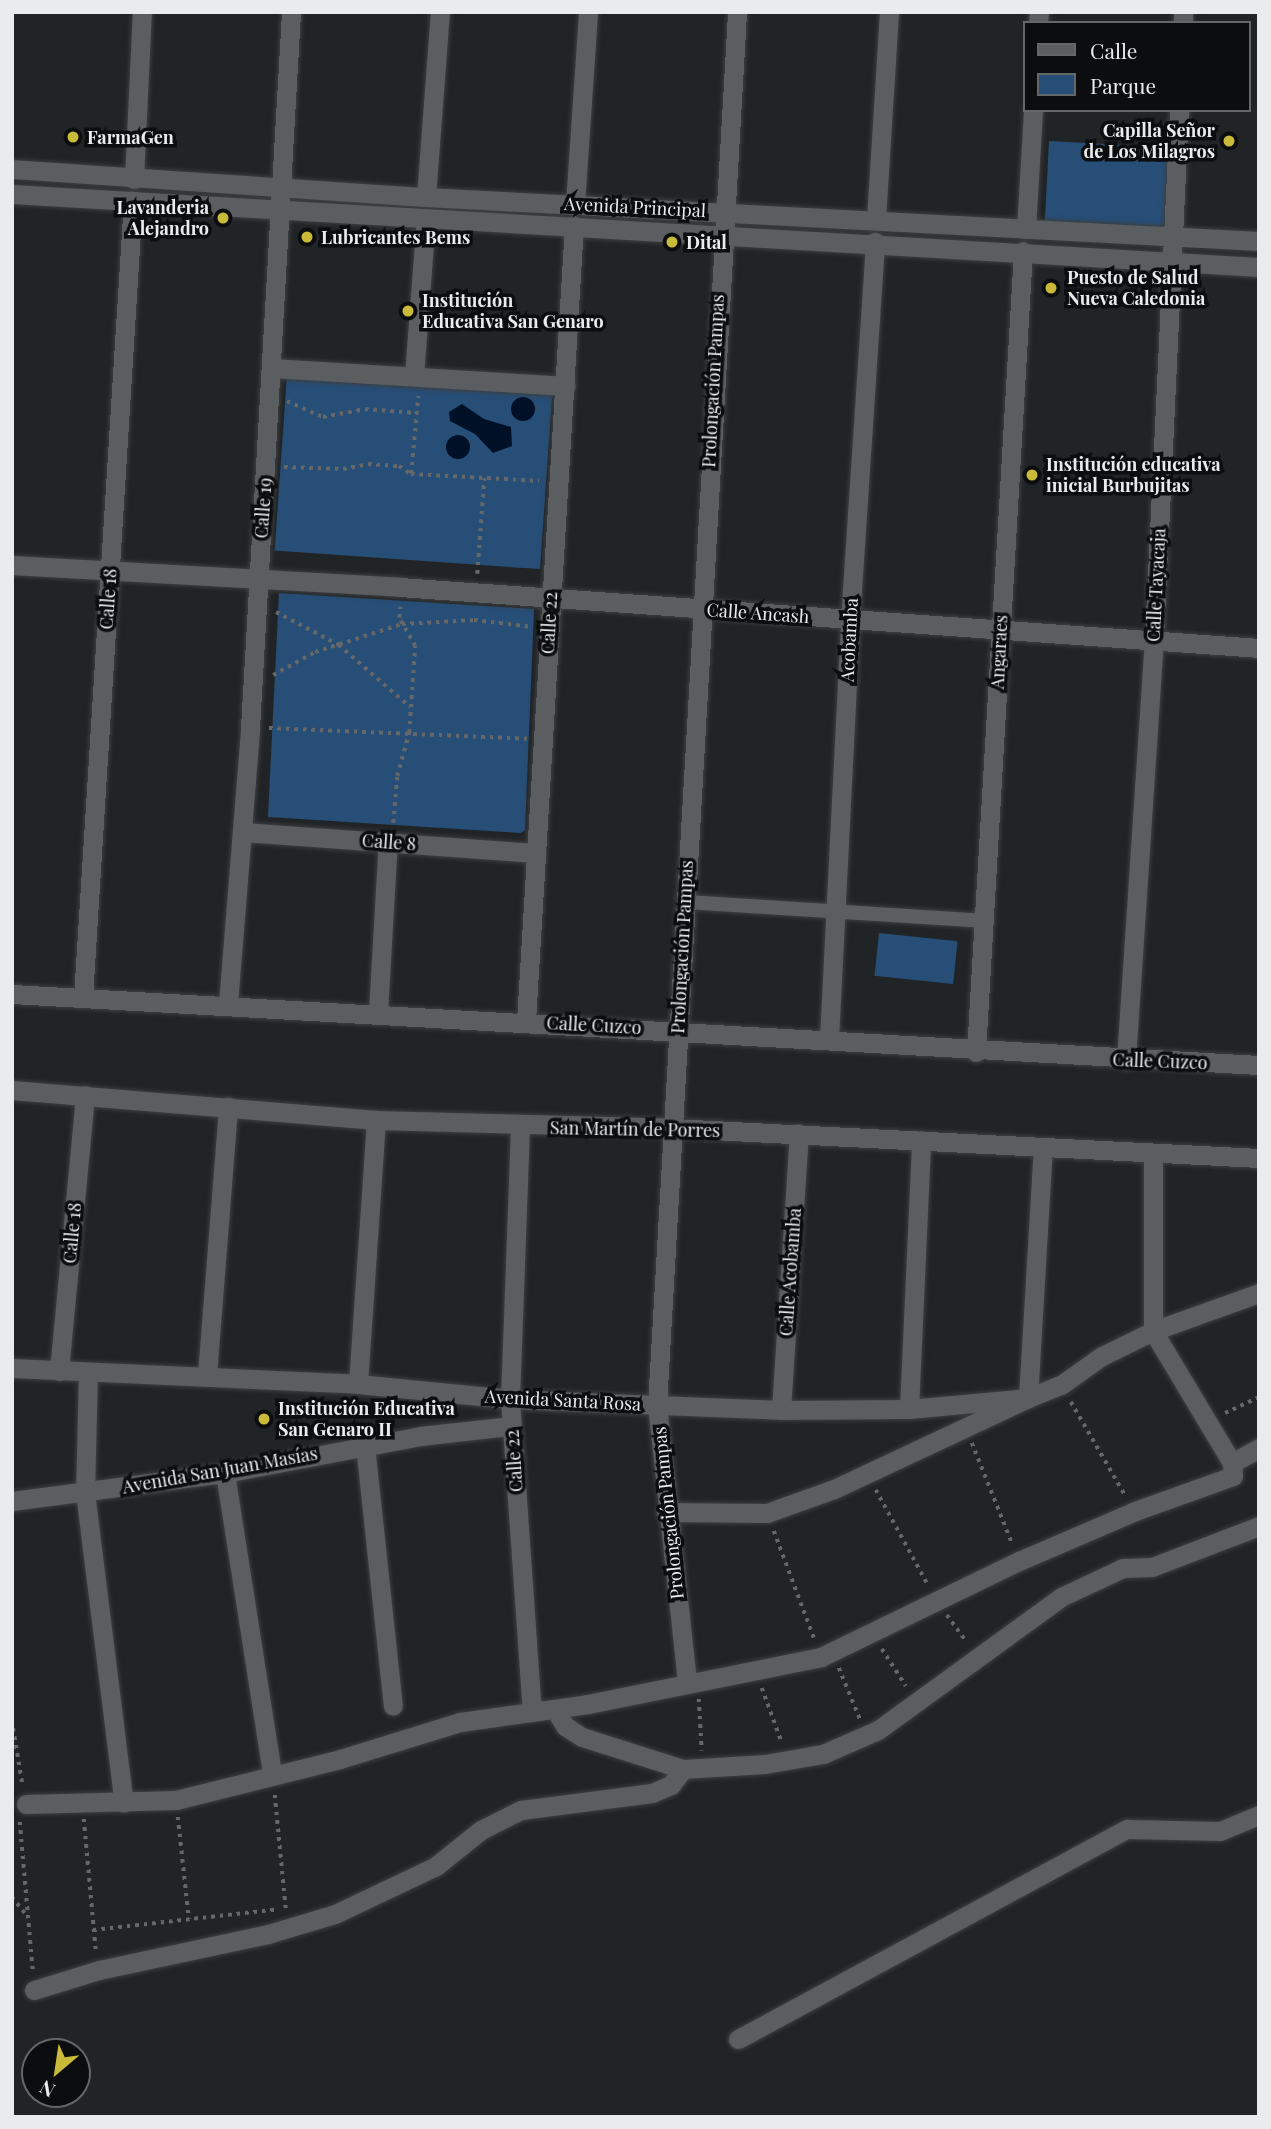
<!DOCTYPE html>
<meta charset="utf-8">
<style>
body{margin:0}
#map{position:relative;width:1271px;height:2129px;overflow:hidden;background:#212426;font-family:"Playfair Display",serif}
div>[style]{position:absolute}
.green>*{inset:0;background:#274e77;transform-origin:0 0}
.water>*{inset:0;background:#001127}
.round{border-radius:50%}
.path>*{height:3.5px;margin-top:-1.75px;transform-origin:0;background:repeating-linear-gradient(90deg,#656769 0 3.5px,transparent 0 8.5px)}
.roads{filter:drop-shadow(0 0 2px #3c3e40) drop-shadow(0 0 2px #3c3e40)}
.pedestrian>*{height:14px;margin:-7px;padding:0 7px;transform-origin:7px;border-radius:7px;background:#5b5e61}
.minor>*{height:19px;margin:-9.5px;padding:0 9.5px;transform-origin:9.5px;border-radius:9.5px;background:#5b5e61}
.tertiary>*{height:19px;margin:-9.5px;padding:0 9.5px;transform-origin:9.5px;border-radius:9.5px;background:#5b5e61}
.dots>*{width:19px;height:19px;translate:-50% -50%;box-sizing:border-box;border:4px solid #0c0d0e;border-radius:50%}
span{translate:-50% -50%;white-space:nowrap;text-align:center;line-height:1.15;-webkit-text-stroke:7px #0c0d0e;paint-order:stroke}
.poi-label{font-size:18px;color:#eaebed;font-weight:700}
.right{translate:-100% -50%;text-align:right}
.left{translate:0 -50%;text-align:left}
.street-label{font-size:18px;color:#eaebed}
.frame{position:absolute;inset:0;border:14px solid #eaebed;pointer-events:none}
.legend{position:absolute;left:1023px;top:21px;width:228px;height:91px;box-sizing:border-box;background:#0c0d0e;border:2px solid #656667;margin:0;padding:9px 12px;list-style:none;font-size:21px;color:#eaebed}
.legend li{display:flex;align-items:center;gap:14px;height:35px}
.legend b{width:35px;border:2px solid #656667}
.north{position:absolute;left:21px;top:2038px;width:70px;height:70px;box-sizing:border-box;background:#0c0d0e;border:2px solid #656667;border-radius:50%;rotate:209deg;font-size:19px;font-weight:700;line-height:28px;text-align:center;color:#eaebed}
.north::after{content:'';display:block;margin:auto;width:24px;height:32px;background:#caba39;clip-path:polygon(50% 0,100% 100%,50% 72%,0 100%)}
</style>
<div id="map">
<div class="green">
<div style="left:1049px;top:141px;width:122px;height:80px;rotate:3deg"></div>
<div style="left:287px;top:374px;width:266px;height:177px;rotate:4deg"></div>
<div style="clip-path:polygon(279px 593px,534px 609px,525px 830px,521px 833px,268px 817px)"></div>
<div style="left:879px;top:933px;width:79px;height:43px;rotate:6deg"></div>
</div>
<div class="water">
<div class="round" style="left:511px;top:397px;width:24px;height:24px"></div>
<div style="clip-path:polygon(462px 404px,484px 419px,511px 427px,512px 446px,493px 453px,475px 434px,450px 421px,449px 412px)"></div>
<div class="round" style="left:446px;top:435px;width:24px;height:24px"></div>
</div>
<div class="path">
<div style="left:287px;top:401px;width:39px;rotate:24deg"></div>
<div style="left:323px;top:417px;width:43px;rotate:-10.8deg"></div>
<div style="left:365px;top:409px;width:51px;rotate:4.5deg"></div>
<div style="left:284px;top:467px;width:59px;rotate:1.9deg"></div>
<div style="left:343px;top:469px;width:25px;rotate:-11deg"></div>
<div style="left:368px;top:464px;width:31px;rotate:4deg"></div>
<div style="left:399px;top:466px;width:14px;rotate:34deg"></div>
<div style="left:411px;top:474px;width:128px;rotate:3.1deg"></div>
<div style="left:411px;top:474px;width:78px;rotate:-84.9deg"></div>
<div style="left:477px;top:574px;width:96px;rotate:-85.8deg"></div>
<div style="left:276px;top:612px;width:71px;rotate:27.6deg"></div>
<div style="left:339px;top:645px;width:94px;rotate:41.1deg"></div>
<div style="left:273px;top:675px;width:48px;rotate:-28.7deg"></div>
<div style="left:315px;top:652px;width:91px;rotate:-17.8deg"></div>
<div style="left:402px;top:624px;width:72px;rotate:-3.2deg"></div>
<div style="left:474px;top:620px;width:59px;rotate:6.8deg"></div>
<div style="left:269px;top:728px;width:258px;rotate:2.4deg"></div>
<div style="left:393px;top:823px;width:47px;rotate:-85.1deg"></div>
<div style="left:397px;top:776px;width:45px;rotate:-74.4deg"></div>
<div style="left:409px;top:733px;width:87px;rotate:-86.1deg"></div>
<div style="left:415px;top:646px;width:32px;rotate:-120deg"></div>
<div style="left:399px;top:618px;width:11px;rotate:-85deg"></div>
<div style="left:1071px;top:1402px;width:108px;rotate:59.9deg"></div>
<div style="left:1225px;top:1413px;width:38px;rotate:-25deg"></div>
<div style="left:972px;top:1443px;width:108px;rotate:68.2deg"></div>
<div style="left:876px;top:1490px;width:108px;rotate:61.3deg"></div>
<div style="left:774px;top:1531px;width:114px;rotate:69.5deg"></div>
<div style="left:947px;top:1615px;width:34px;rotate:54deg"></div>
<div style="left:882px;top:1649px;width:44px;rotate:57deg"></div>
<div style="left:839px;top:1668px;width:55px;rotate:67.6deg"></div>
<div style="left:762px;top:1688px;width:59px;rotate:70deg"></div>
<div style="left:699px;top:1699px;width:52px;rotate:86.7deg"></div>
<div style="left:12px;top:1720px;width:68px;rotate:80.7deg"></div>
<div style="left:275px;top:1795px;width:115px;rotate:84.5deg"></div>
<div style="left:178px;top:1817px;width:103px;rotate:83.8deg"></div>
<div style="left:84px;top:1819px;width:133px;rotate:84.8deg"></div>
<div style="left:20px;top:1822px;width:150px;rotate:85deg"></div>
<div style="left:12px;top:1897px;width:22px;rotate:51deg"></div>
<div style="left:93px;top:1930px;width:187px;rotate:-6.4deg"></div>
</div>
<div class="roads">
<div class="pedestrian">
<div style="left:685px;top:902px;width:299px;rotate:3.6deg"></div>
</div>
<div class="minor">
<div style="left:1038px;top:23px;width:11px;rotate:-85deg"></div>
<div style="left:1183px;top:23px;width:11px;rotate:-90deg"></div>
<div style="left:134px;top:179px;width:167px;rotate:-87.3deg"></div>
<div style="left:426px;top:197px;width:186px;rotate:-85.7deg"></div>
<div style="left:575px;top:204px;width:192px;rotate:-86.1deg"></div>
<div style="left:876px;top:219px;width:207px;rotate:-86.4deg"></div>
<div style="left:1026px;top:229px;width:119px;rotate:-86.6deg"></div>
<div style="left:273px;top:368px;width:293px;rotate:3.5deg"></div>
<div style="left:414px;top:376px;width:158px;rotate:-85.7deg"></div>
<div style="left:12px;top:565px;width:389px;rotate:3.2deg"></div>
<div style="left:400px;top:587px;width:861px;rotate:4.06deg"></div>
<div style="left:242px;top:832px;width:295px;rotate:4.1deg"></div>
<div style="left:12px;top:994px;width:1249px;rotate:3.26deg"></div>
<div style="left:83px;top:997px;width:798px;rotate:-86.41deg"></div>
<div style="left:228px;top:1004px;width:277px;rotate:-85.4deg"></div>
<div style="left:250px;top:728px;width:717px;rotate:-86.72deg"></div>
<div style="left:378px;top:1012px;width:171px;rotate:-86.7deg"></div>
<div style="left:526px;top:1021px;width:797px;rotate:-86.55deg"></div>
<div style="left:829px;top:1039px;width:420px;rotate:-87.1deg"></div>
<div style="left:850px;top:620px;width:379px;rotate:-86.2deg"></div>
<div style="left:976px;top:1052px;width:802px;rotate:-86.64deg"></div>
<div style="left:1126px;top:1060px;width:423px;rotate:-86.2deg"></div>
<div style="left:1154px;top:638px;width:529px;rotate:-87.29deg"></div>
<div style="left:12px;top:1090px;width:365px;rotate:4.7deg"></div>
<div style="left:376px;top:1120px;width:297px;rotate:1.5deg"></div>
<div style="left:673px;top:1128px;width:587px;rotate:2.93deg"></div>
<div style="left:520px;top:1127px;width:272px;rotate:92.1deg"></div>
<div style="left:510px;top:1399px;width:314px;rotate:86deg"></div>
<div style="left:12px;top:1368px;width:346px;rotate:2.6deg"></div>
<div style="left:358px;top:1384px;width:153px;rotate:5.6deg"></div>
<div style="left:510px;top:1399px;width:271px;rotate:2.3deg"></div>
<div style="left:781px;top:1410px;width:128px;rotate:-0.4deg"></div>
<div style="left:909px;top:1409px;width:120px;rotate:-5.3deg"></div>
<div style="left:1028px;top:1398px;width:35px;rotate:-22deg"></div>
<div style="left:1061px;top:1385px;width:50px;rotate:-35.3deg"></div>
<div style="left:1102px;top:1356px;width:57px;rotate:-26.1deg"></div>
<div style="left:1153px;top:1331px;width:113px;rotate:-19.7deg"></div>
<div style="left:59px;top:1371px;width:277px;rotate:-84.6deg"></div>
<div style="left:88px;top:1372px;width:120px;rotate:91.4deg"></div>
<div style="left:85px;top:1492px;width:313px;rotate:82.9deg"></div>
<div style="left:207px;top:1375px;width:269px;rotate:-85.5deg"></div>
<div style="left:358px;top:1384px;width:265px;rotate:-86.1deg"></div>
<div style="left:909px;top:1409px;width:269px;rotate:-87.4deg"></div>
<div style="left:781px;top:1410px;width:277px;rotate:-86.3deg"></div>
<div style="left:365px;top:1445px;width:262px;rotate:83.9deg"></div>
<div style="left:1232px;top:1463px;width:31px;rotate:-29deg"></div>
<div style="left:225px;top:1473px;width:305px;rotate:81.1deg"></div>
<div style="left:12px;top:1501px;width:215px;rotate:-7.5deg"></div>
<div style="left:225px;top:1473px;width:198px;rotate:-10.7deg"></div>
<div style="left:420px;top:1436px;width:92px;rotate:-6.3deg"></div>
<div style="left:666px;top:1512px;width:101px;rotate:0.6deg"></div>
<div style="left:767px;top:1513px;width:71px;rotate:-19.7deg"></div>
<div style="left:834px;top:1489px;width:214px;rotate:-25.1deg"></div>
<div style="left:1028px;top:1398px;width:250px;rotate:-86.6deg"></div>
<div style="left:687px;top:1681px;width:278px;rotate:-96.2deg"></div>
<div style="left:657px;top:1405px;width:1395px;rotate:-86.71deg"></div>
<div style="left:555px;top:1709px;width:20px;rotate:60deg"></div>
<div style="left:565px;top:1726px;width:20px;rotate:33deg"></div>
<div style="left:582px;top:1737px;width:106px;rotate:17.6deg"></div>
<div style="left:683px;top:1769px;width:82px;rotate:-3.5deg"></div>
<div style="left:765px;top:1764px;width:59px;rotate:-9.8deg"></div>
<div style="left:823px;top:1754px;width:60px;rotate:-23.6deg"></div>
<div style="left:878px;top:1730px;width:226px;rotate:-36deg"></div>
<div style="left:1061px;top:1597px;width:68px;rotate:-25.1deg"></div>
<div style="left:1123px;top:1568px;width:29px;rotate:-2deg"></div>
<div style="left:1152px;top:1567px;width:115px;rotate:-21deg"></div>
<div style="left:26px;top:1804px;width:150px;rotate:-1.5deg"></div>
<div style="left:176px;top:1800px;width:169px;rotate:-14deg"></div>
<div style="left:340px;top:1759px;width:126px;rotate:-17.1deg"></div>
<div style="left:460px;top:1722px;width:129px;rotate:-8deg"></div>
<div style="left:588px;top:1704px;width:238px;rotate:-11.4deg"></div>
<div style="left:821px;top:1657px;width:220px;rotate:-25.9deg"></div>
<div style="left:1019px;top:1561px;width:126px;rotate:-23.3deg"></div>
<div style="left:1135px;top:1511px;width:104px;rotate:-19.7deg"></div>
<div style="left:1233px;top:1476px;width:13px;rotate:-94deg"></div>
<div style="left:1232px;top:1463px;width:154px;rotate:-120.9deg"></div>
<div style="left:1153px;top:1331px;width:178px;rotate:-90deg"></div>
<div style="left:34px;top:1990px;width:68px;rotate:-17.1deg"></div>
<div style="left:99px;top:1970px;width:173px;rotate:-12deg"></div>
<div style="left:268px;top:1934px;width:70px;rotate:-16.6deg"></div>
<div style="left:335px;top:1914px;width:112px;rotate:-25.4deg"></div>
<div style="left:436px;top:1866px;width:58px;rotate:-38.7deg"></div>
<div style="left:481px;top:1830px;width:45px;rotate:-26.6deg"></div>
<div style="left:521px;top:1810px;width:132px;rotate:-7.4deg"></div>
<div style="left:652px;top:1793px;width:21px;rotate:-23deg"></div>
<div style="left:671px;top:1785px;width:20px;rotate:-53deg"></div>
<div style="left:738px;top:2039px;width:442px;rotate:-28.4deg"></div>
<div style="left:1127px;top:1829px;width:93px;rotate:1.2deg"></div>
<div style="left:1220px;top:1831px;width:42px;rotate:-22.3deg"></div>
</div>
<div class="tertiary">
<div style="left:12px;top:169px;width:415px;rotate:3.9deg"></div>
<div style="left:426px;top:197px;width:834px;rotate:3.02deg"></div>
<div style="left:12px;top:194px;width:1249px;rotate:3.35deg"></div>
</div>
</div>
<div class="dots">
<div style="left:73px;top:137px;background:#caba39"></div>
<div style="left:1229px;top:141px;background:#caba39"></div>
<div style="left:223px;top:218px;background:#caba39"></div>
<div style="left:307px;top:237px;background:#caba39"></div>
<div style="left:672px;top:242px;background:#caba39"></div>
<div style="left:1051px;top:288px;background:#caba39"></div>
<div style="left:408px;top:311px;background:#caba39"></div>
<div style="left:1032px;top:475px;background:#caba39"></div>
<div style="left:264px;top:1419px;background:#caba39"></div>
</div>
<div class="poi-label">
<span class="right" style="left:1215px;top:141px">Capilla Señor<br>de Los Milagros</span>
<span class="left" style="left:87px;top:137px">FarmaGen</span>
<span class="right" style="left:209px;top:218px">Lavanderia<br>Alejandro</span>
<span class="left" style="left:321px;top:237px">Lubricantes Bems</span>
<span class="left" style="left:686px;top:242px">Dital</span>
<span class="left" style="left:1067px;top:288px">Puesto de Salud<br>Nueva Caledonia</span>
<span class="left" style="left:422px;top:311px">Institución<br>Educativa San Genaro</span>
<span class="left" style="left:1046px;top:475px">Institución educativa<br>inicial Burbujitas</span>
<span class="left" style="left:278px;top:1419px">Institución Educativa<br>San Genaro II</span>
</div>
<div class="street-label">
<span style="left:635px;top:207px;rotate:3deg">Avenida Principal</span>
<span style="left:713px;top:381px;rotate:-87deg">Prolongación Pampas</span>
<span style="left:263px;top:508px;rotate:-86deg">Calle 19</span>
<span style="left:1156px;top:585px;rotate:-87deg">Calle Tayacaja</span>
<span style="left:108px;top:599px;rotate:-86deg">Calle 18</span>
<span style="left:758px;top:613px;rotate:4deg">Calle Ancash</span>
<span style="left:549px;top:623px;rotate:-87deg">Calle 22</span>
<span style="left:849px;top:640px;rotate:-87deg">Acobamba</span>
<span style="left:999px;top:652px;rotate:-87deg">Angaraes</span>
<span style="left:389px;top:842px;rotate:4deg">Calle 8</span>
<span style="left:682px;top:947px;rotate:-87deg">Prolongación Pampas</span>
<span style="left:594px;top:1025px;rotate:3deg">Calle Cuzco</span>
<span style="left:1160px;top:1061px;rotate:2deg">Calle Cuzco</span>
<span style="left:635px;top:1129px;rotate:1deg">San Martín de Porres</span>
<span style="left:72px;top:1233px;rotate:-85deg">Calle 18</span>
<span style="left:790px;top:1272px;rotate:-86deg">Calle Acobamba</span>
<span style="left:563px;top:1400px;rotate:3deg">Avenida Santa Rosa</span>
<span style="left:514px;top:1461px;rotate:-94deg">Calle 22</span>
<span style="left:220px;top:1470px;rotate:-10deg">Avenida San Juan Masías</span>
<span style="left:668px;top:1513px;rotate:-96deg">Prolongación Pampas</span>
</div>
<div class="frame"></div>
<ul class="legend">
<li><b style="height:9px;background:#5b5e61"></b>Calle</li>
<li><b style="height:19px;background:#274e77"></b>Parque</li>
</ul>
<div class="north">N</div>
</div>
